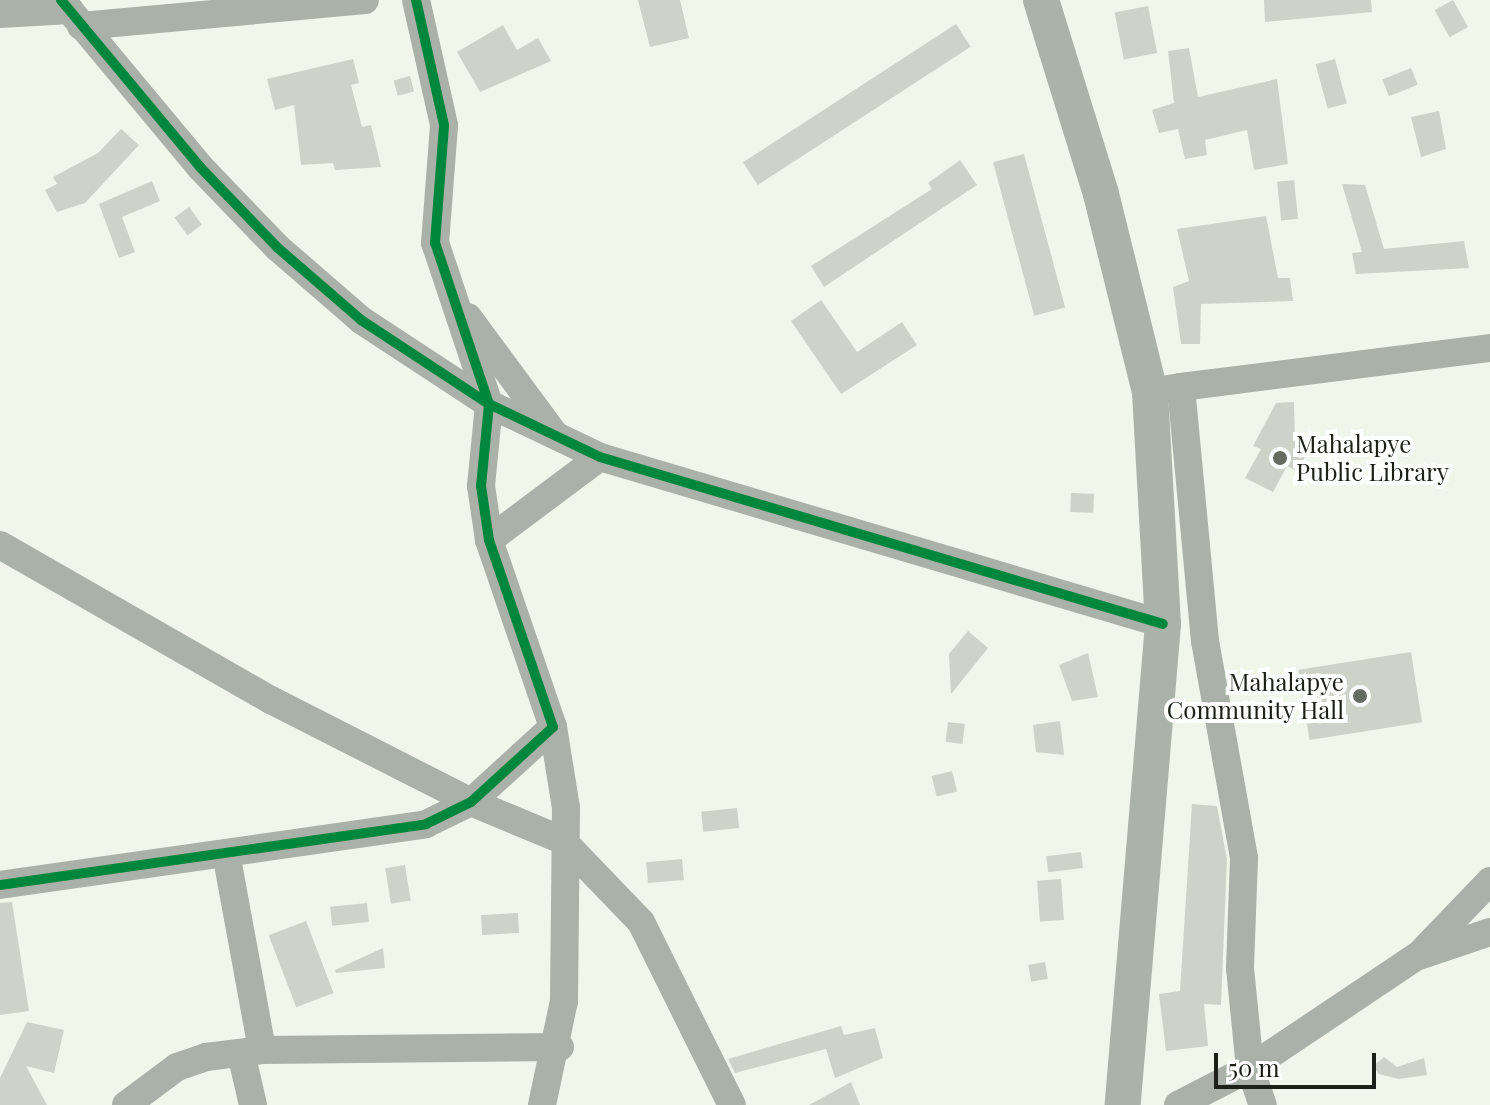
<!DOCTYPE html>
<style>
body{margin:0}
#map{position:relative;width:1490px;height:1105px;overflow:hidden;background:#f0f6ea;font-family:"Playfair Display",serif}
div>[style]{position:absolute}
.building>*{inset:0;background:#cfd2c8;transform-origin:0 0}
.minor>*{height:28px;margin:-14px;padding:0 14px;transform-origin:14px;border-radius:14px;background:#a9b1a9}
.major>*{height:36px;margin:-18px;padding:0 18px;transform-origin:18px;border-radius:18px;background:#aab3a9}
.cycleway>*{height:10px;margin:-5px;padding:0 5px;transform-origin:5px;border-radius:5px;background:#00873e}
.dots>*{width:22px;height:22px;translate:-50% -50%;box-sizing:border-box;border:4px solid #fff;border-radius:50%}
span{translate:-50% -50%;white-space:nowrap;text-align:center;line-height:1.15;-webkit-text-stroke:8px #fff;paint-order:stroke}
.poi-label{font-size:24px;color:#1c2018}
.left{translate:0 -50%;text-align:left}
.right{translate:-100% -50%;text-align:right}
.scale{position:absolute;left:1214px;top:1053px;width:162px;height:36px;box-sizing:border-box;border:4px solid #1c2018;border-top:0;padding-left:10px;font-size:24px;line-height:28px;white-space:nowrap;color:#1c2018;-webkit-text-stroke:6px #fff;paint-order:stroke}
</style>
<div id="map">
<div class="building">
<div style="clip-path:polygon(638px 0,680px 0,689px 38px,650px 47px)"></div>
<div style="clip-path:polygon(1264px 0,1371px 0,1372px 12px,1265px 22px)"></div>
<div style="left:1453px;top:0;width:31px;height:21px;rotate:61deg"></div>
<div style="left:1148px;top:6px;width:48px;height:34px;rotate:79deg"></div>
<div style="left:956px;top:24px;width:27px;height:254px;rotate:57deg"></div>
<div style="clip-path:polygon(503px 25px,517px 50px,538px 38px,551px 61px,480px 92px,457px 52px)"></div>
<div style="clip-path:polygon(1189px 48px,1198px 97px,1277px 79px,1288px 164px,1254px 170px,1247px 130px,1205px 140px,1207px 155px,1185px 159px,1178px 129px,1159px 133px,1152px 110px,1174px 103px,1168px 51px)"></div>
<div style="clip-path:polygon(353px 59px,359px 83px,351px 85px,362px 127px,371px 125px,381px 167px,335px 170px,333px 163px,301px 165px,294px 105px,275px 110px,267px 79px)"></div>
<div style="left:1335px;top:59px;width:46px;height:20px;rotate:75deg"></div>
<div style="left:1411px;top:68px;width:18px;height:31px;rotate:68deg"></div>
<div style="left:410px;top:76px;width:16px;height:17px;rotate:75deg"></div>
<div style="clip-path:polygon(1439px 111px,1446px 149px,1421px 157px,1411px 117px)"></div>
<div style="clip-path:polygon(121px 129px,139px 145px,85px 203px,57px 212px,45px 190px,57px 184px,53px 177px,98px 153px)"></div>
<div style="left:1024px;top:154px;width:159px;height:32px;rotate:75deg"></div>
<div style="clip-path:polygon(960px 160px,977px 185px,824px 287px,811px 266px,932px 189px,928px 183px)"></div>
<div style="left:1294px;top:180px;width:39px;height:17px;rotate:84deg"></div>
<div style="clip-path:polygon(152px 181px,160px 201px,122px 217px,135px 252px,119px 258px,99px 204px)"></div>
<div style="clip-path:polygon(1342px 184px,1365px 185px,1384px 249px,1464px 241px,1469px 268px,1356px 274px,1352px 253px,1362px 252px)"></div>
<div style="left:189px;top:207px;width:22px;height:18px;rotate:54deg"></div>
<div style="clip-path:polygon(1266px 216px,1278px 278px,1290px 278px,1293px 301px,1201px 304px,1200px 344px,1181px 344px,1173px 287px,1189px 281px,1177px 229px)"></div>
<div style="clip-path:polygon(821px 300px,857px 352px,902px 322px,917px 345px,841px 394px,791px 321px)"></div>
<div style="clip-path:polygon(1294px 402px,1295px 442px,1309px 448px,1298px 472px,1287px 466px,1273px 492px,1245px 478px,1261px 449px,1253px 446px,1276px 403px)"></div>
<div style="left:1071px;top:493px;width:23px;height:19px;rotate:2deg"></div>
<div style="clip-path:polygon(968px 631px,988px 648px,951px 694px,949px 654px)"></div>
<div style="left:1411px;top:652px;width:71px;height:114px;rotate:81deg"></div>
<div style="clip-path:polygon(1088px 653px,1098px 697px,1072px 701px,1059px 665px)"></div>
<div style="clip-path:polygon(1060px 721px,1064px 755px,1036px 752px,1033px 725px)"></div>
<div style="left:948px;top:722px;width:17px;height:20px;rotate:7deg"></div>
<div style="left:952px;top:771px;width:21px;height:21px;rotate:76deg"></div>
<div style="clip-path:polygon(1192px 804px,1217px 806px,1227px 859px,1221px 1005px,1204px 1004px,1208px 1046px,1166px 1051px,1159px 994px,1180px 991px)"></div>
<div style="left:737px;top:808px;width:20px;height:36px;rotate:84deg"></div>
<div style="left:1081px;top:852px;width:16px;height:35px;rotate:83deg"></div>
<div style="left:682px;top:859px;width:21px;height:36px;rotate:85deg"></div>
<div style="left:405px;top:865px;width:36px;height:20px;rotate:81deg"></div>
<div style="left:1061px;top:879px;width:41px;height:24px;rotate:86deg"></div>
<div style="clip-path:polygon(12px 902px,29px 1011px,0 1015px,0 903px)"></div>
<div style="left:367px;top:903px;width:19px;height:37px;rotate:84deg"></div>
<div style="left:518px;top:913px;width:20px;height:37px;rotate:87deg"></div>
<div style="left:306px;top:921px;width:77px;height:40px;rotate:69deg"></div>
<div style="clip-path:polygon(383px 948px,385px 968px,336px 973px,335px 970px)"></div>
<div style="left:1045px;top:962px;width:17px;height:17px;rotate:80deg"></div>
<div style="clip-path:polygon(27px 1022px,64px 1030px,54px 1073px,26px 1066px,47px 1105px,0 1105px,0 1078px)"></div>
<div style="clip-path:polygon(841px 1026px,844px 1035px,875px 1028px,883px 1058px,835px 1078px,826px 1049px,735px 1073px,728px 1059px)"></div>
<div style="clip-path:polygon(1384px 1057px,1397px 1067px,1424px 1058px,1427px 1075px,1399px 1079px,1379px 1074px,1373px 1066px)"></div>
<div style="clip-path:polygon(851px 1082px,860px 1105px,809px 1105px)"></div>
</div>
<div class="minor">
<div style="left:61px;top:0;width:217px;rotate:50.2deg"></div>
<div style="left:200px;top:167px;width:112px;rotate:46.1deg"></div>
<div style="left:278px;top:248px;width:110px;rotate:40.9deg"></div>
<div style="left:361px;top:320px;width:153px;rotate:33.3deg"></div>
<div style="left:489px;top:404px;width:123px;rotate:25.5deg"></div>
<div style="left:600px;top:457px;width:587px;rotate:16.52deg"></div>
<div style="left:0;top:14px;width:70px;rotate:-3.3deg"></div>
<div style="left:81px;top:26px;width:285px;rotate:-5.2deg"></div>
<div style="left:468px;top:317px;width:147px;rotate:53.6deg"></div>
<div style="left:1181px;top:387px;width:311px;rotate:-7.2deg"></div>
<div style="left:1150px;top:392px;width:31px;rotate:-9deg"></div>
<div style="left:1181px;top:387px;width:255px;rotate:84.6deg"></div>
<div style="left:1205px;top:641px;width:220px;rotate:79.8deg"></div>
<div style="left:1244px;top:858px;width:110px;rotate:92.1deg"></div>
<div style="left:1240px;top:968px;width:100px;rotate:84.3deg"></div>
<div style="left:1250px;top:1068px;width:39px;rotate:71deg"></div>
<div style="left:489px;top:540px;width:139px;rotate:-36.8deg"></div>
<div style="left:0;top:545px;width:312px;rotate:29.8deg"></div>
<div style="left:271px;top:700px;width:225px;rotate:27deg"></div>
<div style="left:471px;top:802px;width:99px;rotate:22.7deg"></div>
<div style="left:562px;top:840px;width:114px;rotate:46.1deg"></div>
<div style="left:641px;top:922px;width:204px;rotate:63.6deg"></div>
<div style="left:226px;top:853px;width:200px;rotate:79.6deg"></div>
<div style="left:0;top:885px;width:430px;rotate:-8.1deg"></div>
<div style="left:426px;top:824px;width:50px;rotate:-26.1deg"></div>
<div style="left:471px;top:802px;width:111px;rotate:-42.4deg"></div>
<div style="left:553px;top:727px;width:198px;rotate:-108.9deg"></div>
<div style="left:489px;top:540px;width:55px;rotate:-98.4deg"></div>
<div style="left:481px;top:486px;width:82px;rotate:-84.4deg"></div>
<div style="left:489px;top:404px;width:170px;rotate:-108.5deg"></div>
<div style="left:435px;top:243px;width:118px;rotate:-85.6deg"></div>
<div style="left:444px;top:125px;width:128px;rotate:-102.6deg"></div>
<div style="left:1420px;top:954px;width:101px;rotate:-46.2deg"></div>
<div style="left:241px;top:1053px;width:53px;rotate:77deg"></div>
<div style="left:126px;top:1105px;width:64px;rotate:-36.7deg"></div>
<div style="left:177px;top:1067px;width:31px;rotate:-19deg"></div>
<div style="left:206px;top:1057px;width:56px;rotate:-7.1deg"></div>
<div style="left:262px;top:1050px;width:298px;rotate:-0.6deg"></div>
<div style="left:542px;top:1105px;width:106px;rotate:-78.1deg"></div>
<div style="left:564px;top:1001px;width:193px;rotate:-89.4deg"></div>
<div style="left:566px;top:808px;width:82px;rotate:-99.1deg"></div>
<div style="left:1178px;top:1105px;width:81px;rotate:-27.2deg"></div>
<div style="left:1250px;top:1068px;width:200px;rotate:-33.8deg"></div>
<div style="left:1416px;top:957px;width:78px;rotate:-18.7deg"></div>
</div>
<div class="major">
<div style="left:1041px;top:0;width:203px;rotate:72.8deg"></div>
<div style="left:1101px;top:194px;width:204px;rotate:76.1deg"></div>
<div style="left:1150px;top:392px;width:232px;rotate:86.8deg"></div>
<div style="left:1163px;top:624px;width:483px;rotate:94.8deg"></div>
</div>
<div class="cycleway">
<div style="left:61px;top:0;width:217px;rotate:50.2deg"></div>
<div style="left:200px;top:167px;width:112px;rotate:46.1deg"></div>
<div style="left:278px;top:248px;width:110px;rotate:40.9deg"></div>
<div style="left:361px;top:320px;width:153px;rotate:33.3deg"></div>
<div style="left:489px;top:404px;width:123px;rotate:25.5deg"></div>
<div style="left:600px;top:457px;width:587px;rotate:16.52deg"></div>
<div style="left:0;top:885px;width:430px;rotate:-8.1deg"></div>
<div style="left:426px;top:824px;width:50px;rotate:-26.1deg"></div>
<div style="left:471px;top:802px;width:111px;rotate:-42.4deg"></div>
<div style="left:553px;top:727px;width:198px;rotate:-108.9deg"></div>
<div style="left:489px;top:540px;width:55px;rotate:-98.4deg"></div>
<div style="left:481px;top:486px;width:82px;rotate:-84.4deg"></div>
<div style="left:489px;top:404px;width:170px;rotate:-108.5deg"></div>
<div style="left:435px;top:243px;width:118px;rotate:-85.6deg"></div>
<div style="left:444px;top:125px;width:128px;rotate:-102.6deg"></div>
</div>
<div class="dots">
<div style="left:1280px;top:458px;background:#666b62"></div>
<div style="left:1360px;top:696px;background:#666b62"></div>
</div>
<div class="poi-label">
<span class="left" style="left:1296px;top:458px">Mahalapye<br>Public Library</span>
<span class="right" style="left:1344px;top:696px">Mahalapye<br>Community Hall</span>
</div>
<div class="scale">50 m</div>
</div>
